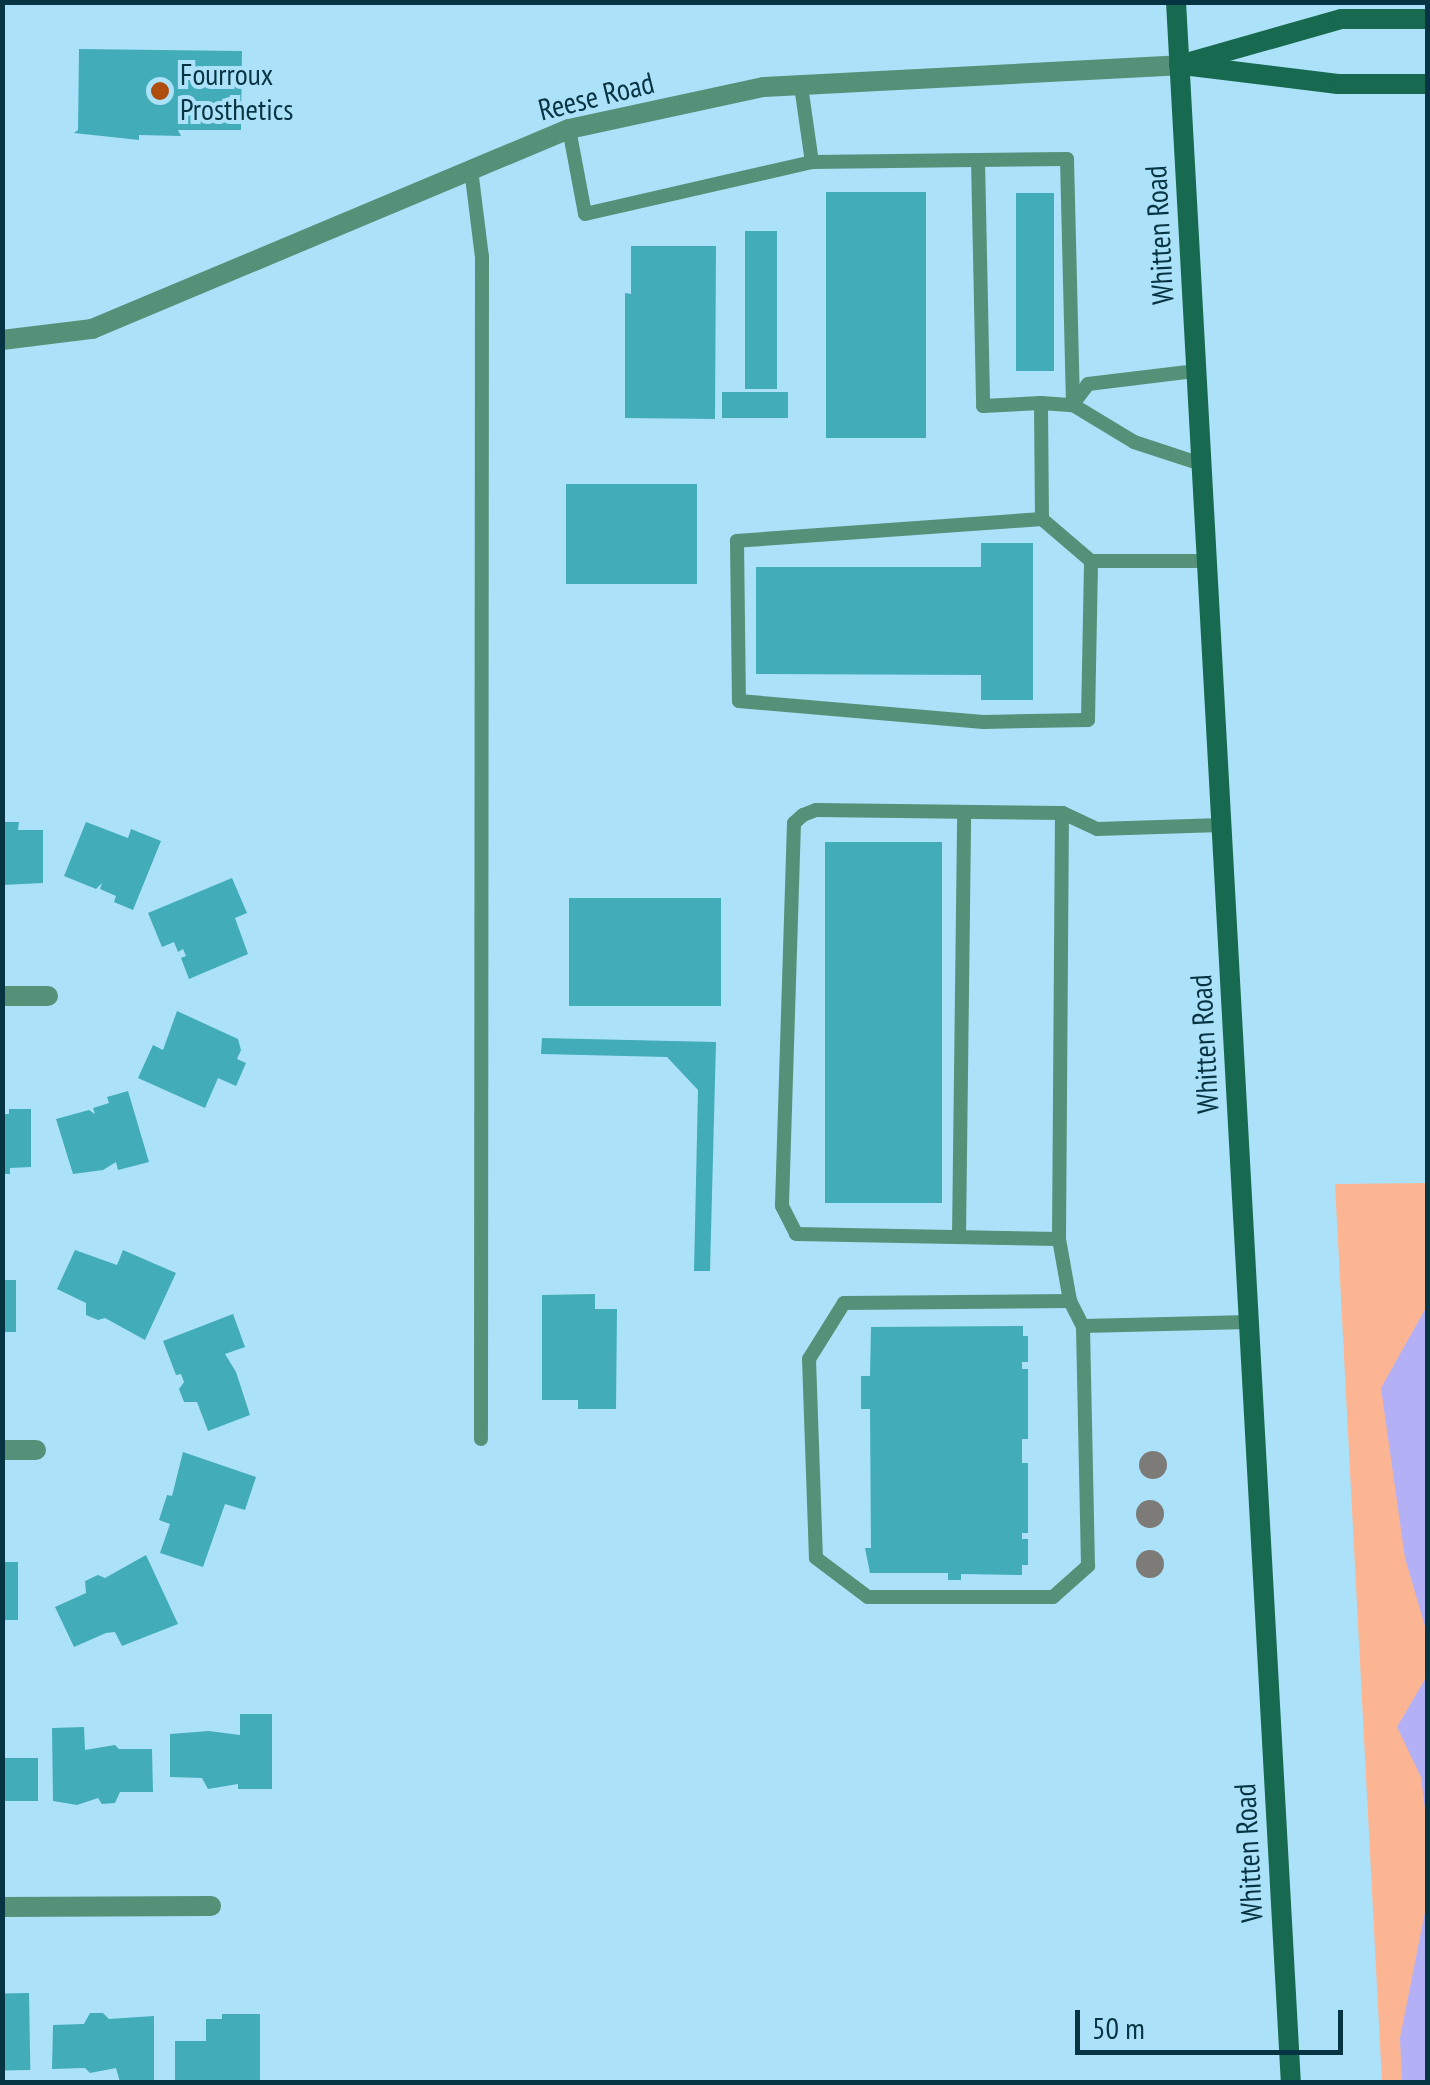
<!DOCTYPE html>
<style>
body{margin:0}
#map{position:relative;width:1430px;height:2085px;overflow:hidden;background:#ace2f9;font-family:"PT Sans Narrow",sans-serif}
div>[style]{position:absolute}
.green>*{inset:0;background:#fcb593}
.water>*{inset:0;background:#b4b0f5}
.building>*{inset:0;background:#42acb9;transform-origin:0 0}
.lane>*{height:14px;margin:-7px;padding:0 7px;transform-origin:7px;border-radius:7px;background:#559179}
.street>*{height:20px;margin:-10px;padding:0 10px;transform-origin:10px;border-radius:10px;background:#559179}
.secondary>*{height:20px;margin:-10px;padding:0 10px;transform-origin:10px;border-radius:10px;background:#176a4f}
.trees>*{width:28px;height:28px;margin:-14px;border-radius:50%;background:#7c7b78}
.dots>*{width:28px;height:28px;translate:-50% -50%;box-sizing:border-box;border:5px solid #ace2f9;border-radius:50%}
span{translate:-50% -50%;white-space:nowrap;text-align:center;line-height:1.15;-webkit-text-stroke:8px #ace2f9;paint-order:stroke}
.poi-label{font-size:30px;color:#073443}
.left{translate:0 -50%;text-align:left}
.street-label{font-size:30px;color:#073443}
.frame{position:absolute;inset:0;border:5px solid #073443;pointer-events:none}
.scale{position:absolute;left:1075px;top:2010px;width:268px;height:45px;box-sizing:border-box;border:5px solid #073443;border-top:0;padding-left:12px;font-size:30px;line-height:35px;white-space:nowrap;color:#073443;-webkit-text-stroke:8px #ace2f9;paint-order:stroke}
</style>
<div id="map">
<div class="green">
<div style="clip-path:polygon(1427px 1183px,1427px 2082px,1382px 2082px,1335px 1184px)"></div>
</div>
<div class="water">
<div style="clip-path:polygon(1427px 1306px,1427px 1633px,1405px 1558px,1381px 1388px)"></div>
<div style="clip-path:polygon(1427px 1676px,1428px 1677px,1427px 1825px,1421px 1777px,1397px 1727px)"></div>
<div style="clip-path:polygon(1427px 1902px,1427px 2082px,1402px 2082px,1400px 2038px)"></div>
</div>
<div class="building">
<div style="clip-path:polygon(79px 49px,242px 51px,241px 130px,178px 130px,181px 136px,139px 135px,139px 140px,74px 133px,78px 130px)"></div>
<div style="left:826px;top:192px;width:100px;height:246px"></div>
<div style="left:1016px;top:193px;width:38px;height:178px"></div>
<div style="left:745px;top:231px;width:32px;height:158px"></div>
<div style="clip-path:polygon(631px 246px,716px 246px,715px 419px,625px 418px,625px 293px,631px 294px)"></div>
<div style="left:722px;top:392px;width:66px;height:26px"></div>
<div style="left:697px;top:484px;width:100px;height:131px;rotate:90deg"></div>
<div style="clip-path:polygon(981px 543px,1033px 543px,1033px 700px,981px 700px,981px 675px,756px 674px,756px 567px,981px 567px)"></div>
<div style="clip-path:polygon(2px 822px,19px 822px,18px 830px,43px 830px,43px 883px,2px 885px)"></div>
<div style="clip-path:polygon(86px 822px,128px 838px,131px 829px,161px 841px,133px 910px,114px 902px,116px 896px,100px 889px,102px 883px,96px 889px,64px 876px)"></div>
<div style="left:825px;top:842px;width:117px;height:361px"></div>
<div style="clip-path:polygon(232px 878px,247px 913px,235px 918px,248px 954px,189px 979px,181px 958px,186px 956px,183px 949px,178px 952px,174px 942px,162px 947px,148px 913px)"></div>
<div style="left:569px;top:898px;width:152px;height:108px"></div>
<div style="clip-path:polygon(177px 1011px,238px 1039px,241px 1050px,237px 1059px,246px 1063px,236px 1086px,218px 1078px,205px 1108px,138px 1078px,153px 1045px,163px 1050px)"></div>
<div style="clip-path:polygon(542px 1038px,716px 1042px,710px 1271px,694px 1271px,698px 1090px,667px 1057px,541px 1054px)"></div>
<div style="clip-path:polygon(128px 1091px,149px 1162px,118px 1170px,116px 1162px,103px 1170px,73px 1174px,56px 1119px,89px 1110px,95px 1114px,93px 1108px,109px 1103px,107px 1097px)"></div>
<div style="clip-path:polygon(9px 1109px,31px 1109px,31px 1167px,10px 1168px,10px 1174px,2px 1174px,2px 1114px,9px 1114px)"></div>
<div style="clip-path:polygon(75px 1250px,117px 1265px,123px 1250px,176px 1273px,145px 1340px,105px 1318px,98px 1320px,86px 1315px,86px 1303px,57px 1289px)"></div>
<div style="left:2px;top:1280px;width:14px;height:52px"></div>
<div style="clip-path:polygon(595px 1294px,595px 1309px,617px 1309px,616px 1409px,578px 1409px,578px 1400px,542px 1400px,542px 1295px)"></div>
<div style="clip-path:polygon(233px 1314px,245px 1347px,225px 1354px,236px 1372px,250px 1415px,208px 1431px,197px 1402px,184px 1402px,179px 1389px,184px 1382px,181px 1374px,176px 1375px,163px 1341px)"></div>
<div style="clip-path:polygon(1023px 1326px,1023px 1336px,1028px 1336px,1028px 1362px,1022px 1362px,1022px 1369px,1028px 1369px,1028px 1439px,1022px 1439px,1022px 1463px,1028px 1463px,1028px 1533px,1022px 1533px,1022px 1539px,1028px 1539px,1028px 1565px,1022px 1565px,1022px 1575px,961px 1574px,961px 1580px,948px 1580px,948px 1573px,870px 1573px,865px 1548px,871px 1548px,870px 1409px,861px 1409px,861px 1376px,870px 1376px,871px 1327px)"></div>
<div style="clip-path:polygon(183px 1452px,256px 1477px,245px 1510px,225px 1504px,203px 1567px,160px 1553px,170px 1524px,159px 1520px,167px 1495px,172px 1496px)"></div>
<div style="clip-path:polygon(146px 1555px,178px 1624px,122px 1646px,115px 1632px,106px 1633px,74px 1647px,55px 1607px,86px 1593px,85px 1581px,98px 1575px,105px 1578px)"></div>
<div style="left:2px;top:1562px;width:16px;height:58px"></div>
<div style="clip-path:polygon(240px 1714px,272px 1714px,272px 1789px,238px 1789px,238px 1784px,208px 1789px,202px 1778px,170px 1777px,170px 1734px,209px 1731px,240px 1735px)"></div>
<div style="clip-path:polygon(84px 1727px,85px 1750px,115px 1745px,119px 1749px,152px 1749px,153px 1792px,120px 1792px,115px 1803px,102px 1804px,98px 1798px,77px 1805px,53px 1801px,52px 1728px)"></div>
<div style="left:2px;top:1758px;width:36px;height:43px"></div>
<div style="left:29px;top:1993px;width:77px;height:27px;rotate:89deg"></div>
<div style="clip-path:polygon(90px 2013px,103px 2013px,109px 2019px,154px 2016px,154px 2082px,120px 2082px,116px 2068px,90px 2073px,85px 2068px,52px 2069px,53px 2025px,84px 2024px)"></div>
<div style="clip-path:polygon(222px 2014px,260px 2014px,260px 2082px,175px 2082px,175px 2041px,206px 2041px,206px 2019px,222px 2019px)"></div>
</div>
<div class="lane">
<div style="left:801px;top:86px;width:77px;rotate:81.8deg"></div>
<div style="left:812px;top:162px;width:255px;rotate:-0.7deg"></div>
<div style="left:1067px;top:159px;width:246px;rotate:88.6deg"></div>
<div style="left:569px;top:129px;width:86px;rotate:79.3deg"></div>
<div style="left:585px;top:214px;width:233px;rotate:-12.9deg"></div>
<div style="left:978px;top:160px;width:246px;rotate:88.8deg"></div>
<div style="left:983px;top:406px;width:58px;rotate:-3deg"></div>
<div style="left:471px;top:169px;width:89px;rotate:82.9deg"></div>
<div style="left:482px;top:257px;width:1182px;rotate:90.05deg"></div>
<div style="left:1073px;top:404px;width:25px;rotate:-53deg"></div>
<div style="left:1088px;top:384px;width:109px;rotate:-6.9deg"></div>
<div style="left:1042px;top:519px;width:116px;rotate:-90.5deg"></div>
<div style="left:1041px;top:403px;width:32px;rotate:4deg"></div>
<div style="left:1073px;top:405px;width:71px;rotate:31.2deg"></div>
<div style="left:1134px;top:442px;width:71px;rotate:18.2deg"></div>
<div style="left:1091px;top:561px;width:65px;rotate:-139.4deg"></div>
<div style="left:1042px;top:519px;width:306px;rotate:175.9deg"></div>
<div style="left:737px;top:541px;width:160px;rotate:89.3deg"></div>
<div style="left:739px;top:701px;width:245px;rotate:4.9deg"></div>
<div style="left:983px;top:722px;width:105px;rotate:-1.1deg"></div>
<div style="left:1088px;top:720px;width:159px;rotate:-88.9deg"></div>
<div style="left:1091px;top:561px;width:116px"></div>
<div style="left:1221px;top:825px;width:124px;rotate:178.2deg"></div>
<div style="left:1097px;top:829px;width:38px;rotate:-155deg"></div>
<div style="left:1062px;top:813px;width:246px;rotate:-179.3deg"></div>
<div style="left:816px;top:810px;width:14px;rotate:159deg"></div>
<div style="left:803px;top:815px;width:12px;rotate:138deg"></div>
<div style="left:794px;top:823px;width:383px;rotate:91.8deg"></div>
<div style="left:782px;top:1206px;width:31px;rotate:63deg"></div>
<div style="left:796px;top:1234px;width:263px;rotate:1.1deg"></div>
<div style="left:1059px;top:1239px;width:63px;rotate:79.9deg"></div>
<div style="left:1070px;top:1301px;width:28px;rotate:63deg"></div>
<div style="left:1083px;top:1326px;width:166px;rotate:-1.4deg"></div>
<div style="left:959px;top:1237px;width:425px;rotate:-89.3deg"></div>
<div style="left:1059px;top:1239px;width:426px;rotate:-89.6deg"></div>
<div style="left:1070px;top:1301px;width:226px;rotate:179.5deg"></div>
<div style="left:844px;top:1303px;width:66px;rotate:122deg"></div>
<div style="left:809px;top:1359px;width:199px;rotate:88deg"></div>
<div style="left:816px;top:1558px;width:65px;rotate:36.9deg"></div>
<div style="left:868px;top:1597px;width:185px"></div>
<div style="left:1053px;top:1597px;width:47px;rotate:-41.5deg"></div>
<div style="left:1088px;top:1566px;width:240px;rotate:-91.2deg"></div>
</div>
<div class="street">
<div style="left:2px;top:340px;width:91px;rotate:-7deg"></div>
<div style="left:92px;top:329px;width:517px;rotate:-22.75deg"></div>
<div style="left:569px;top:129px;width:199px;rotate:-12.2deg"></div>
<div style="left:764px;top:87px;width:416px;rotate:-3deg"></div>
<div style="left:2px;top:996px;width:46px"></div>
<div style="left:2px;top:1450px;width:34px"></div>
<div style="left:2px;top:1907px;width:209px;rotate:-0.3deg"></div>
</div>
<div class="secondary">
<div style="left:1176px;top:2px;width:2083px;rotate:86.84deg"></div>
<div style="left:1179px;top:65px;width:169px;rotate:-15.8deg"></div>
<div style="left:1342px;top:19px;width:86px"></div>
<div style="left:1191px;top:66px;width:148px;rotate:7deg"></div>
<div style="left:1338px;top:84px;width:90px"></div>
</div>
<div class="trees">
<div style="left:1153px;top:1465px"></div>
<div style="left:1150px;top:1514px"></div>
<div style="left:1150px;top:1564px"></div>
</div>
<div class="dots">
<div style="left:160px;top:91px;background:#ae4d0e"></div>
</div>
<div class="poi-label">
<span class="left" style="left:180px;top:91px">Fourroux<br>Prosthetics</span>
</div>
<div class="street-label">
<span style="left:596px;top:96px;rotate:-14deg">Reese Road</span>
<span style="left:1159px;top:235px;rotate:-93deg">Whitten Road</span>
<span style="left:1204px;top:1044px;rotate:-93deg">Whitten Road</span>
<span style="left:1248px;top:1853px;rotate:-93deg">Whitten Road</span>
</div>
<div class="frame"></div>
<div class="scale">50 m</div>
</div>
